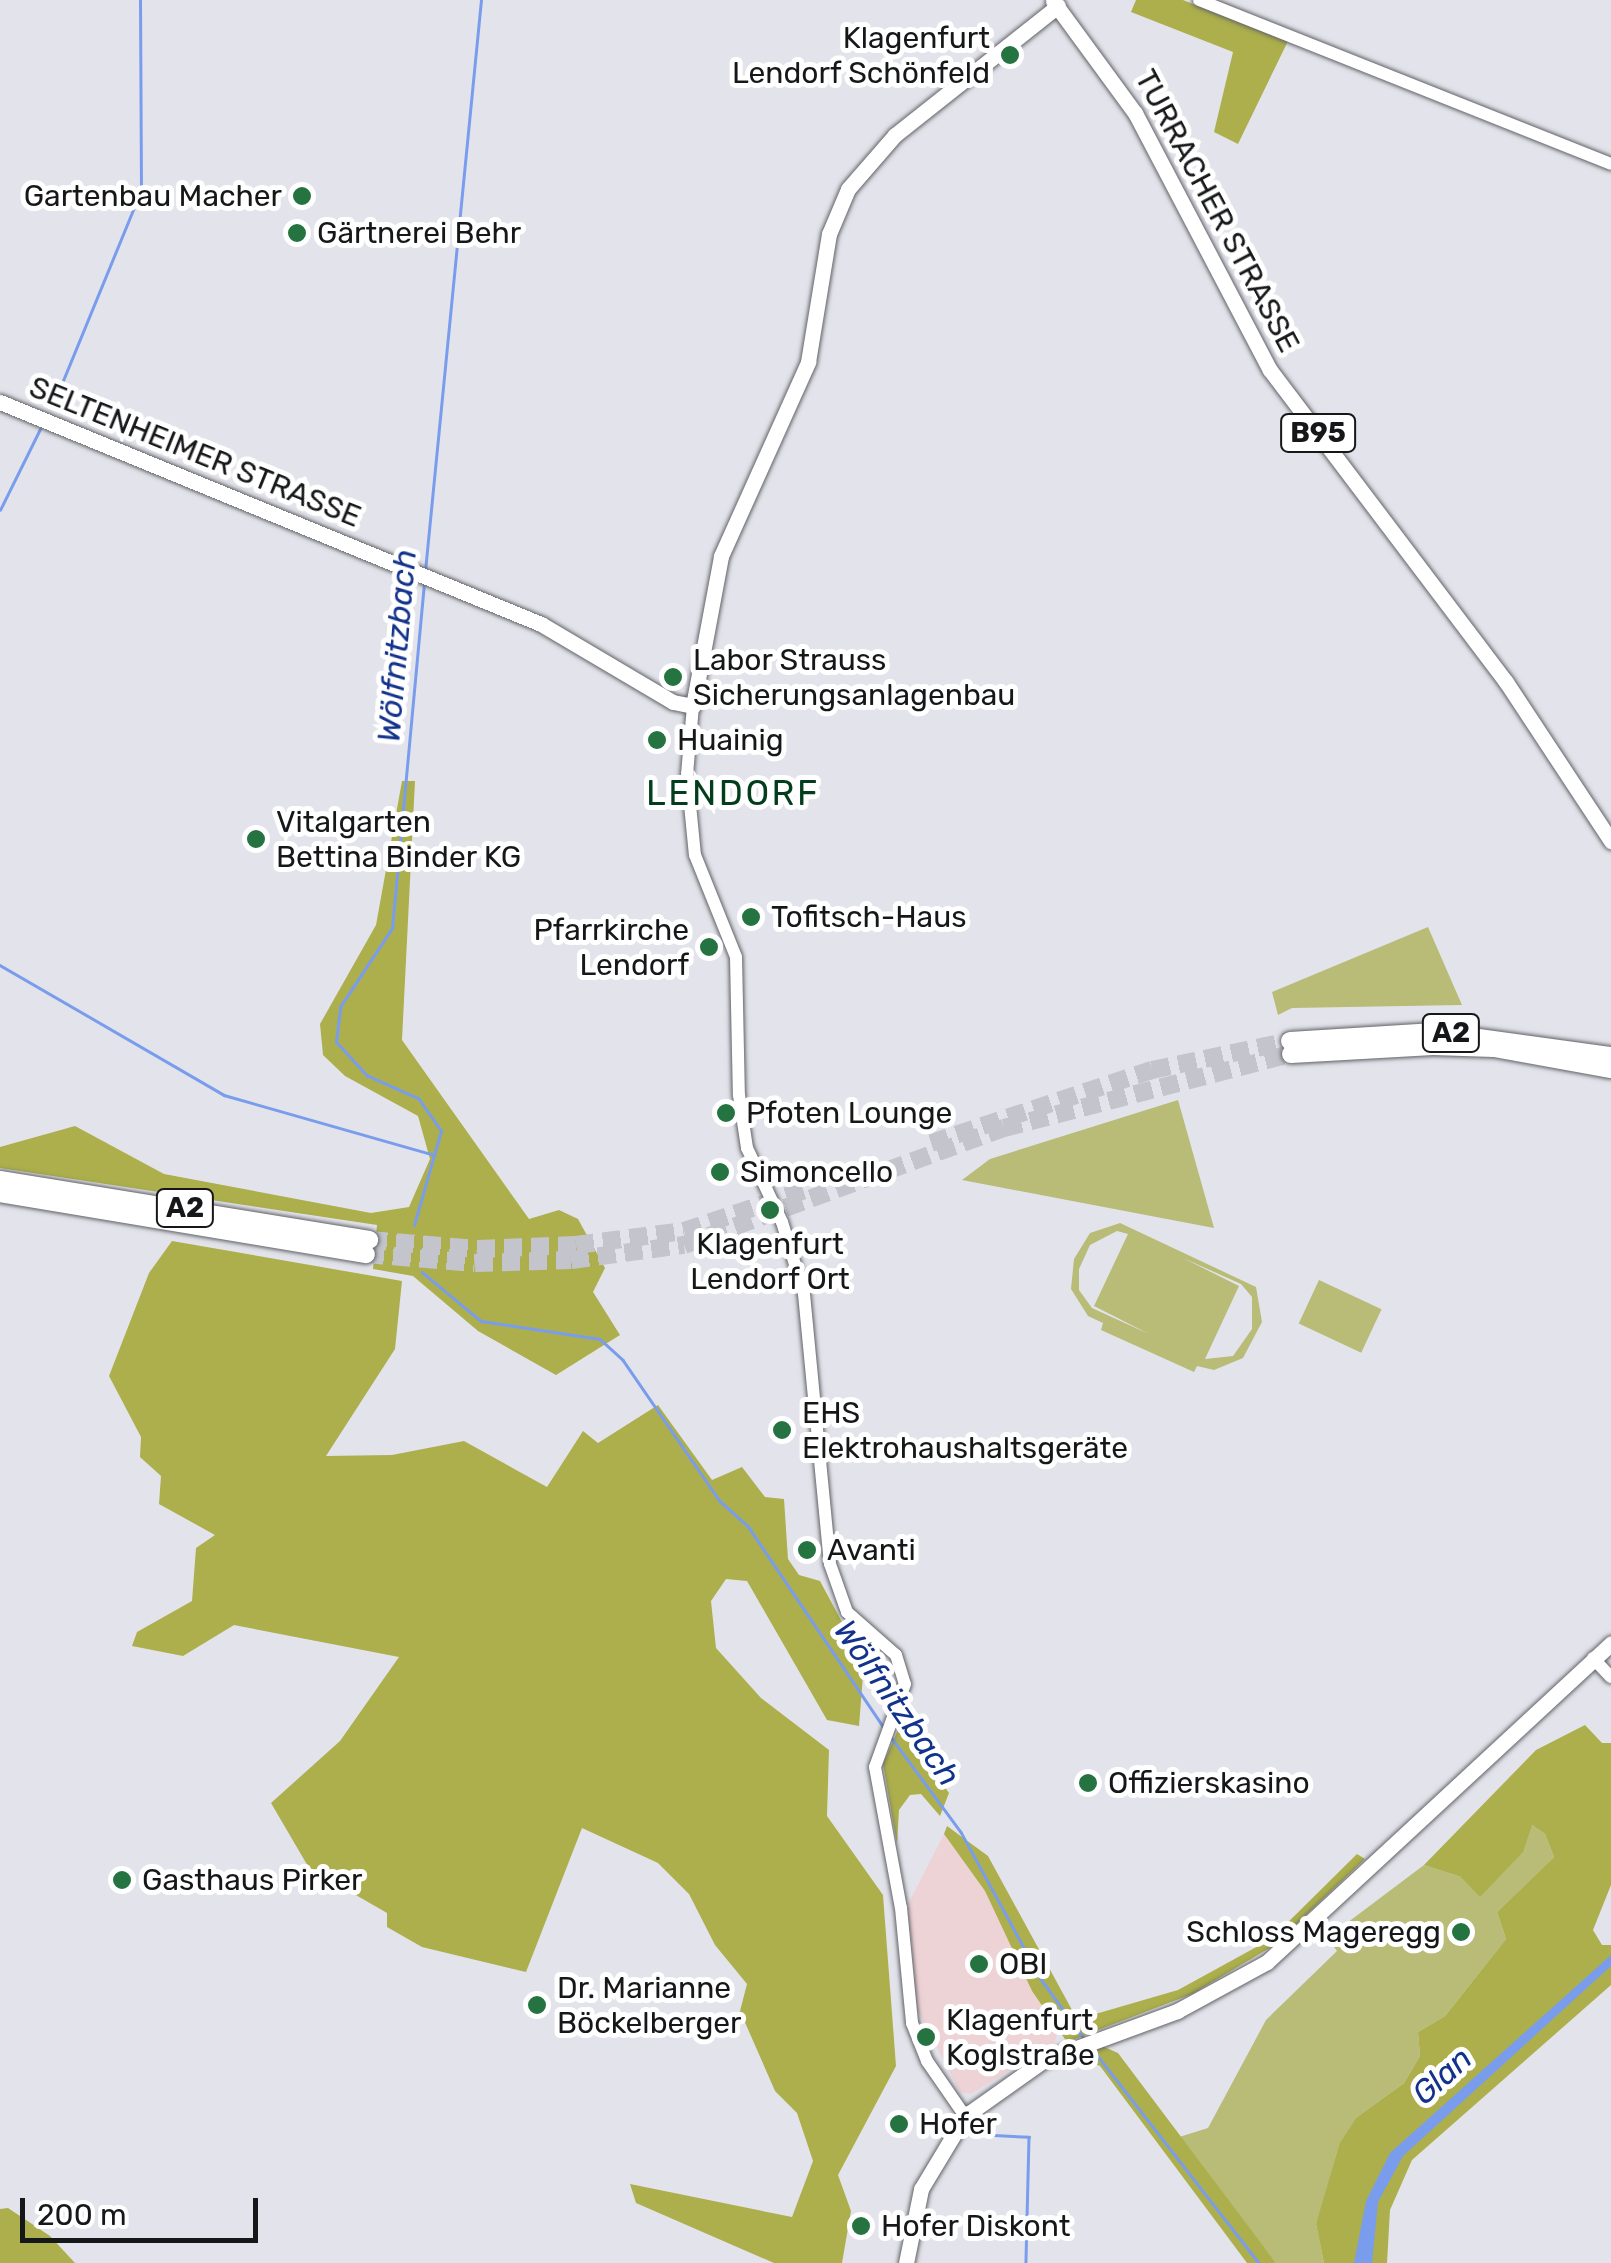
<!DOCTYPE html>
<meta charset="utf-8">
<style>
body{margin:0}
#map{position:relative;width:1611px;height:2263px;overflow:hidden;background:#e3e4eb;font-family:Rubik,sans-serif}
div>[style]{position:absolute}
.commercial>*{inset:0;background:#eed3d6}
.green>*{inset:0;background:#b8bc77;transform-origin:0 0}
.forest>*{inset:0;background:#acaf4b}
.water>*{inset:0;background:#799dec}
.stream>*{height:2.5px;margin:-1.25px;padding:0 1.25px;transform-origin:1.25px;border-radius:1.25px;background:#799dec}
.highway-tunnel>*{height:18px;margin-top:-9px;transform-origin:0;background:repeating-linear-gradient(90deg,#c4c5cc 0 18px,transparent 0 27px)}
.roads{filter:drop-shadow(0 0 2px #616267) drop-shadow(0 0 2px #616267)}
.minor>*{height:12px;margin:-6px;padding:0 6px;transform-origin:6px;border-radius:6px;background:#fff}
.major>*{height:15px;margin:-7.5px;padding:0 7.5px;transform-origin:7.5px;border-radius:7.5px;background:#fff}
.highway>*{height:18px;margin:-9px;padding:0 9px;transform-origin:9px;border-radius:9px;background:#fff}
.dots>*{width:28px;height:28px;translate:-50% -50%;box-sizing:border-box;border:5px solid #fff;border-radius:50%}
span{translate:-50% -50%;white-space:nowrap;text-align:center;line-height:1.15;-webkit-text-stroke:10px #fff;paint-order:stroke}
.shield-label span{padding:2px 8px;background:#fff;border:2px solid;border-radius:8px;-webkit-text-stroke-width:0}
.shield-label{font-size:28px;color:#161719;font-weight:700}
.poi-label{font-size:30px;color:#161719}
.right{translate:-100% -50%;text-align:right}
.left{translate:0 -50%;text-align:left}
.street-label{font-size:30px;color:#161719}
.water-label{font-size:32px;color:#13328c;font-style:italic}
.quarter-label{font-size:35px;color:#033d1d;letter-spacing:2.5px}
.scale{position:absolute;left:20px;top:2198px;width:238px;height:45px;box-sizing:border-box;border:5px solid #161719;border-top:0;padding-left:12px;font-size:30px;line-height:35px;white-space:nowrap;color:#161719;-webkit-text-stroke:8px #fff;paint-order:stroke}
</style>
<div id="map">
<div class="commercial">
<div style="clip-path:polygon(944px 1834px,985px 1891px,1032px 1991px,1059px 2028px,1055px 2042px,971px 2094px,960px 2092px,914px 2004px,908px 1904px)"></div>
</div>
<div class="green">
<div style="clip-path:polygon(1428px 927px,1462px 1005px,1292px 1008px,1278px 1015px,1272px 992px)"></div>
<div style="clip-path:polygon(1178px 1100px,1214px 1228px,962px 1180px,990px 1159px)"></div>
<div style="clip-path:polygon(evenodd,1120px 1223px,1256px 1287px,1262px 1322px,1243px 1358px,1214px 1370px,1197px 1366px,1194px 1372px,1101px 1330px,1103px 1323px,1088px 1316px,1071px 1289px,1074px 1259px,1090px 1233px,1120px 1223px,1117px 1231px,1128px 1234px,1094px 1306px,1149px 1334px,1092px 1308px,1079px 1290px,1079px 1269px,1090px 1245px,1117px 1231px,1120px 1223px,1183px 1258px,1241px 1284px,1252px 1297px,1252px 1329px,1233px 1356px,1205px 1359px,1239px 1286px,1183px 1258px)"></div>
<div style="left:1319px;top:1280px;width:69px;height:48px;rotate:25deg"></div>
<div style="clip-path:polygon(1532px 1825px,1545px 1834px,1554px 1857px,1497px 1912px,1506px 1939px,1445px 2016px,1418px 2032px,1420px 2056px,1404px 2083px,1357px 2117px,1316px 2224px,1324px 2263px,1276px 2263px,1176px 2138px,1208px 2128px,1266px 2020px,1337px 1951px,1327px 1938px,1424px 1865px,1461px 1877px)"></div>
</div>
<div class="forest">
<div style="clip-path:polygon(1136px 0,1183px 0,1288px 41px,1238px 144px,1214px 132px,1233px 52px,1131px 12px)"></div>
<div style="clip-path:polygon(402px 781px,415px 781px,402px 1040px,529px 1219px,559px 1210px,578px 1219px,605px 1268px,593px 1292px,620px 1335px,556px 1375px,478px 1331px,413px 1276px,373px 1269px,377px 1225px,0 1168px,0 1147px,75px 1126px,164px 1174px,371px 1213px,409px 1207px,430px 1159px,418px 1116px,345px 1076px,323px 1055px,320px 1024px,376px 925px)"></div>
<div style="clip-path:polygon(172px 1241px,402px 1281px,395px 1349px,326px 1456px,392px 1455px,464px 1441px,547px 1487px,583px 1431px,598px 1443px,658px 1405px,712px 1480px,742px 1467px,765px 1497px,784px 1499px,788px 1559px,799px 1575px,820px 1581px,864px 1663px,859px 1726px,827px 1720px,747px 1581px,726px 1579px,711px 1601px,716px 1648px,761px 1698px,829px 1750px,827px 1816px,883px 1895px,896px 2066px,838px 2175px,851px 2211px,842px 2263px,774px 2263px,636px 2203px,630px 2184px,792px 2217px,813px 2161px,797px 2113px,775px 2091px,740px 2011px,747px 1984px,715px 1945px,689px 1894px,658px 1863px,582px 1828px,526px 1972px,422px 1947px,387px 1927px,387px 1913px,309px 1868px,271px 1803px,340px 1741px,399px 1657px,234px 1625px,183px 1656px,132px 1646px,137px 1632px,192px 1601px,196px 1548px,215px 1535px,159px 1504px,161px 1476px,140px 1457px,141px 1437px,109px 1376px,149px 1273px)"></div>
<div style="clip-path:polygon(901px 1723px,949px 1793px,940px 1816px,921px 1794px,910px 1795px,899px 1810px,897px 1844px,883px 1764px)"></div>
<div style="clip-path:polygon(1585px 1725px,1602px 1743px,1611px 1743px,1611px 1885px,1593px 1930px,1602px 1945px,1611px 1945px,1611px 1985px,1412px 2160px,1390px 2210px,1387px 2263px,1324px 2263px,1316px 2224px,1340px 2143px,1357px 2117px,1404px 2083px,1420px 2056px,1418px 2032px,1445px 2016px,1506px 1939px,1497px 1912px,1554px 1857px,1545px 1834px,1532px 1825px,1523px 1852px,1480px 1897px,1461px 1877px,1424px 1865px,1536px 1750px)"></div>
<div style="clip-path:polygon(947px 1826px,988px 1856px,1072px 2010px,1092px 2015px,1178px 1990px,1271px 1939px,1357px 1854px,1365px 1859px,1273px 1946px,1192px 1994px,1067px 2042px,1032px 1991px,985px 1891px,944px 1834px)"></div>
<div style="clip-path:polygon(1102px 2046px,1118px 2053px,1276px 2263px,1247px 2263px,1100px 2066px,1074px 2054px)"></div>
<div style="clip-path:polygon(8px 2208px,50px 2236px,75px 2263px,0 2263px,0 2209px)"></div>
</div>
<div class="water">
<div style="clip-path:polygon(1611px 1955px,1611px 1966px,1403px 2156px,1378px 2202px,1372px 2263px,1354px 2263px,1366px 2201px,1390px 2153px)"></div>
</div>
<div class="stream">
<div style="left:53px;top:405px;width:232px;rotate:-67.7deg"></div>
<div style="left:141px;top:190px;width:190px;rotate:-90.3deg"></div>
<div style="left:0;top:510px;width:90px;rotate:-63.7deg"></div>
<div style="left:425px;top:571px;width:574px;rotate:-84.4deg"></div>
<div style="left:0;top:965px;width:259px;rotate:30.1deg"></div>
<div style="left:224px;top:1095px;width:219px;rotate:15.9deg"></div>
<div style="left:414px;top:1225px;width:98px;rotate:-74deg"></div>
<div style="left:441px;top:1131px;width:39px;rotate:-125deg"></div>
<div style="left:419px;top:1099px;width:57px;rotate:-156.1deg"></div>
<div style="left:367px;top:1076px;width:46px;rotate:-132.4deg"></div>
<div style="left:336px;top:1042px;width:35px;rotate:-83deg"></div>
<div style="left:340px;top:1007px;width:95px;rotate:-56.6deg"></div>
<div style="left:392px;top:928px;width:345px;rotate:-84.7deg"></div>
<div style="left:422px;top:1272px;width:77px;rotate:39.7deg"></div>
<div style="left:481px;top:1321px;width:120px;rotate:8.6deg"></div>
<div style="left:600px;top:1339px;width:31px;rotate:42deg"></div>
<div style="left:623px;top:1360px;width:171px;rotate:55.5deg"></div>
<div style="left:720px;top:1501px;width:38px;rotate:42deg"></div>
<div style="left:748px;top:1526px;width:241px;rotate:56deg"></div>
<div style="left:891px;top:1737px;width:118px;rotate:53.6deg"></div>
<div style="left:961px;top:1832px;width:167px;rotate:61.4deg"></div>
<div style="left:1041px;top:1979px;width:72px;rotate:54.1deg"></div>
<div style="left:1094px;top:2051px;width:269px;rotate:52.1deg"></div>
<div style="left:994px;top:2135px;width:35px;rotate:3deg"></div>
<div style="left:1029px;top:2137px;width:126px;rotate:91.4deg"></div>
</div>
<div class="highway-tunnel">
<div style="left:931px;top:1143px;width:233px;rotate:-18.3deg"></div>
<div style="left:1152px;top:1070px;width:141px;rotate:-11.9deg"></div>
<div style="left:369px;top:1240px;width:108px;rotate:4.8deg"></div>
<div style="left:477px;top:1249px;width:99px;rotate:-2.3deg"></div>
<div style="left:576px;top:1245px;width:109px;rotate:-7.4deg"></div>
<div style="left:684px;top:1231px;width:131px;rotate:-18.7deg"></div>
<div style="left:366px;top:1254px;width:109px;rotate:4.7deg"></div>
<div style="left:475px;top:1263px;width:96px;rotate:-1.8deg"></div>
<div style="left:571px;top:1260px;width:114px;rotate:-7.6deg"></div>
<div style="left:684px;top:1245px;width:341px;rotate:-20.1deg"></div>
<div style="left:1004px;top:1128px;width:296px;rotate:-14.5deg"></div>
</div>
<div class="roads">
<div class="minor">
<div style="left:1199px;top:0;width:443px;rotate:21.7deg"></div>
<div style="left:693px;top:706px;width:68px;rotate:95deg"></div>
<div style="left:687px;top:774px;width:81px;rotate:84.4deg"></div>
<div style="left:695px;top:855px;width:110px;rotate:68.1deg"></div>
<div style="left:736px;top:957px;width:138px;rotate:88.8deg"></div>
<div style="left:739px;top:1095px;width:54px;rotate:81.4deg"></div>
<div style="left:747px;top:1148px;width:82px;rotate:64.7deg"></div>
<div style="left:782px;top:1222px;width:75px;rotate:73deg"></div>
<div style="left:804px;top:1294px;width:271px;rotate:84.5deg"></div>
<div style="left:830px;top:1564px;width:51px;rotate:70.5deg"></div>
<div style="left:847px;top:1612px;width:65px;rotate:41.3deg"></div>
<div style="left:896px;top:1655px;width:30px;rotate:73deg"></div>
<div style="left:905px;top:1684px;width:88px;rotate:109.9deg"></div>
<div style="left:875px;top:1767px;width:143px;rotate:79.6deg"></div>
<div style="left:901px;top:1908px;width:116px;rotate:84.5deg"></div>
<div style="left:912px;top:2023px;width:41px;rotate:68.5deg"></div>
<div style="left:927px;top:2061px;width:67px;rotate:55.4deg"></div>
<div style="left:1593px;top:1658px;width:26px;rotate:47deg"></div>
</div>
<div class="major">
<div style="left:1053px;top:1px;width:139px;rotate:53.8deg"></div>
<div style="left:1135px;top:113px;width:290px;rotate:62.3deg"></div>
<div style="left:1270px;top:370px;width:391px;rotate:52.9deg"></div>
<div style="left:1506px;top:682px;width:191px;rotate:56.6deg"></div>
<div style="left:0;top:402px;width:585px;rotate:22.31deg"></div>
<div style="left:541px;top:624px;width:153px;rotate:30.6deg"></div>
<div style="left:673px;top:702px;width:20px;rotate:11deg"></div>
<div style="left:693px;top:706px;width:153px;rotate:-79.4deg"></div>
<div style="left:721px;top:556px;width:213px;rotate:-65.8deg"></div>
<div style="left:808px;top:362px;width:130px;rotate:-80.7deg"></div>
<div style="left:829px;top:234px;width:49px;rotate:-67.1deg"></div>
<div style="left:848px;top:189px;width:72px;rotate:-49deg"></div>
<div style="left:895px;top:135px;width:208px;rotate:-38.4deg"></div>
<div style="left:906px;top:2263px;width:76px;rotate:-78.5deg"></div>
<div style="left:921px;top:2189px;width:85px;rotate:-58.9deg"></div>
<div style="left:965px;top:2116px;width:97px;rotate:-35.3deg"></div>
<div style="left:1044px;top:2060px;width:142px;rotate:-20.2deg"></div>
<div style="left:1177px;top:2011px;width:102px;rotate:-28.6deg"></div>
<div style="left:1267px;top:1962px;width:469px;rotate:-42.8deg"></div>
</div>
<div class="highway">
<div style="left:1290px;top:1041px;width:145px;rotate:-3.6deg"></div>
<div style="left:1435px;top:1032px;width:178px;rotate:7.8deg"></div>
<div style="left:1291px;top:1054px;width:142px;rotate:-3.2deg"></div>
<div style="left:1433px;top:1046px;width:61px;rotate:1.9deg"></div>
<div style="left:1494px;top:1048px;width:119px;rotate:10.2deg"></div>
<div style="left:0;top:1180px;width:374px;rotate:9.2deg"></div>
<div style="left:0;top:1193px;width:371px;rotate:9.5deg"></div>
</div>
</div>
<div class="dots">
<div style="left:1010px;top:55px;background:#267342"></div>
<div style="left:302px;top:196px;background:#267342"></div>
<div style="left:297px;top:233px;background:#267342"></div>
<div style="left:673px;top:677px;background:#267342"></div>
<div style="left:657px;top:740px;background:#267342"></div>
<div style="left:256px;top:839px;background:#267342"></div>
<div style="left:751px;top:917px;background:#267342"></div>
<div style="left:709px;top:947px;background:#267342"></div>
<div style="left:726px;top:1113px;background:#267342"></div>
<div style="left:720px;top:1172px;background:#267342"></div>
<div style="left:770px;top:1210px;background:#267342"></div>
<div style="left:782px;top:1430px;background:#267342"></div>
<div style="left:807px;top:1550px;background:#267342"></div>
<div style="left:1088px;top:1783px;background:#267342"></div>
<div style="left:122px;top:1880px;background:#267342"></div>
<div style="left:1461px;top:1932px;background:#267342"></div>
<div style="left:979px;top:1964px;background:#267342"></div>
<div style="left:537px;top:2005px;background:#267342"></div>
<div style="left:926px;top:2037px;background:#267342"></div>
<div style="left:899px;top:2124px;background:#267342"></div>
<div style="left:861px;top:2226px;background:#267342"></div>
</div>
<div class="shield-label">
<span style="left:1318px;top:433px">B95</span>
<span style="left:1451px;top:1033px">A2</span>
<span style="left:185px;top:1208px">A2</span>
</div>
<div class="poi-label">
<span class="right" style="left:990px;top:55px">Klagenfurt<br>Lendorf Schönfeld</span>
<span class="right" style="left:282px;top:196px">Gartenbau Macher</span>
<span class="left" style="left:317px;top:233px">Gärtnerei Behr</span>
<span class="left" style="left:693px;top:677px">Labor Strauss<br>Sicherungsanlagenbau</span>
<span class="left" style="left:677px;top:740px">Huainig</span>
<span class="left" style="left:276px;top:839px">Vitalgarten<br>Bettina Binder KG</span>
<span class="left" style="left:771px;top:917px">Tofitsch-Haus</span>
<span class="right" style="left:689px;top:947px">Pfarrkirche<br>Lendorf</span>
<span class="left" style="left:746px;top:1113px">Pfoten Lounge</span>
<span class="left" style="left:740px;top:1172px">Simoncello</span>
<span style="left:770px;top:1261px">Klagenfurt<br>Lendorf Ort</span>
<span class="left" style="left:802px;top:1430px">EHS<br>Elektrohaushaltsgeräte</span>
<span class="left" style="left:827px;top:1550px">Avanti</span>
<span class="left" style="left:1108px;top:1783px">Offizierskasino</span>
<span class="left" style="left:142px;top:1880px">Gasthaus Pirker</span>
<span class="right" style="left:1441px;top:1932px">Schloss Mageregg</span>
<span class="left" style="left:999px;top:1964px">OBI</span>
<span class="left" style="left:557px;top:2005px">Dr. Marianne<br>Böckelberger</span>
<span class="left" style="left:946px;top:2037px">Klagenfurt<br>Koglstraße</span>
<span class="left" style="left:919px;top:2124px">Hofer</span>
<span class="left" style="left:881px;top:2226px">Hofer Diskont</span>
</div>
<div class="street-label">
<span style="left:1217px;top:211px;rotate:62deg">TURRACHER STRASSE</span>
<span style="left:195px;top:452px;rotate:22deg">SELTENHEIMER STRASSE</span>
</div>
<div class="water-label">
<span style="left:397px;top:646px;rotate:-85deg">Wölfnitzbach</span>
<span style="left:897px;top:1703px;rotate:55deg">Wölfnitzbach</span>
<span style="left:1442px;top:2076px;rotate:-42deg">Glan</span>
</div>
<div class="quarter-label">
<span style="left:733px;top:793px">LENDORF</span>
</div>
<div class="scale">200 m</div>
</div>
